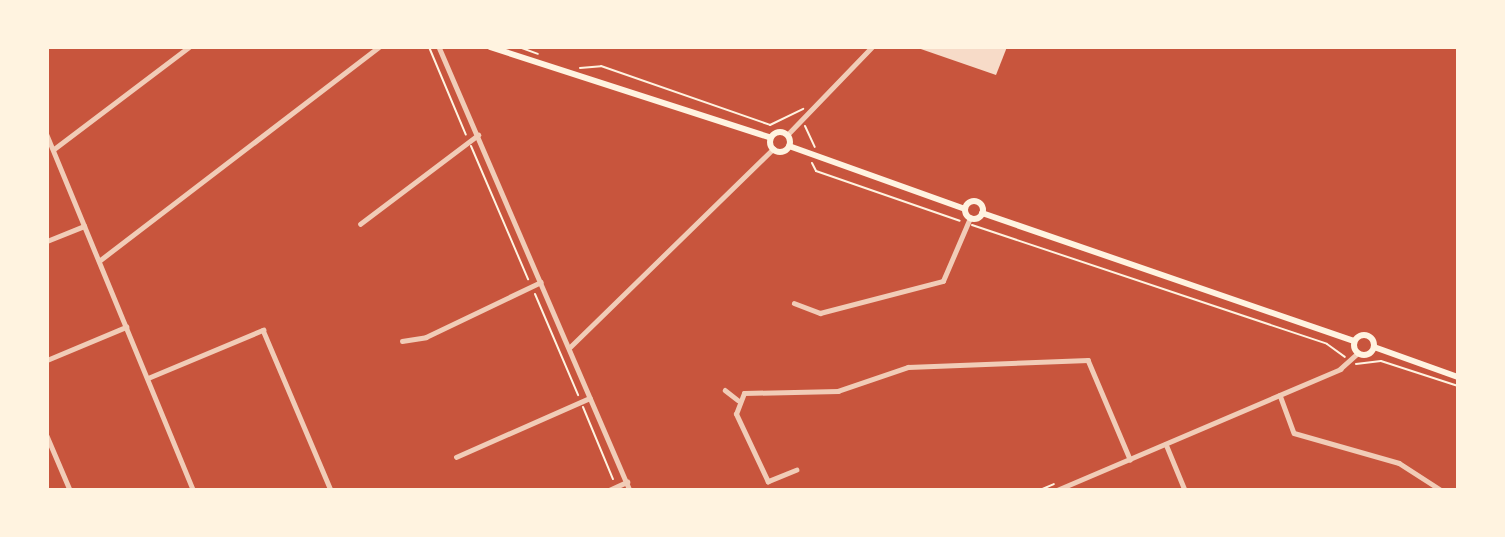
<!DOCTYPE html>
<style>
body{margin:0}
#map{position:relative;width:1505px;height:537px;overflow:hidden;background:#c8553d;font-family:"Fira Sans",sans-serif}
div>[style]{position:absolute}
.building>*{inset:0;background:#f7dbc8}
.path>*{height:2px;margin:-1px;padding:0 1px;transform-origin:1px;border-radius:1px;background:#fff3e0}
.minor>*{height:4.5px;margin:-2.25px;padding:0 2.25px;transform-origin:2.25px;border-radius:2.25px;background:#f1ccb7}
.secondary>*{height:6px;margin:-3px;padding:0 3px;transform-origin:3px;border-radius:3px;background:#fff3e0}
.secondary>.ring{margin:-3px;padding:0;box-sizing:content-box;background:none;border:6px solid #fff3e0;border-radius:50%}
span{translate:-50% -50%;white-space:nowrap;text-align:center;line-height:1.15;-webkit-text-stroke:6px #fff3e0;paint-order:stroke}
.frame{position:absolute;inset:0;border:49px solid #fff3e0;pointer-events:none}
</style>
<div id="map">
<div class="building">
<div style="clip-path:polygon(915px 47px,1007px 47px,996px 75px)"></div>
</div>
<div class="path">
<div style="left:429px;top:47px;width:95px;rotate:67.2deg"></div>
<div style="left:519px;top:47px;width:20px;rotate:20deg"></div>
<div style="left:580px;top:68px;width:21px;rotate:-5deg"></div>
<div style="left:601px;top:66px;width:179px;rotate:19.2deg"></div>
<div style="left:770px;top:125px;width:37px;rotate:-26deg"></div>
<div style="left:805px;top:126px;width:23px;rotate:65deg"></div>
<div style="left:471px;top:146px;width:145px;rotate:66.8deg"></div>
<div style="left:812px;top:163px;width:9px;rotate:63deg"></div>
<div style="left:816px;top:171px;width:152px;rotate:19.1deg"></div>
<div style="left:972px;top:225px;width:374px;rotate:18.5deg"></div>
<div style="left:1327px;top:344px;width:22px;rotate:36deg"></div>
<div style="left:535px;top:294px;width:110px;rotate:66.9deg"></div>
<div style="left:1356px;top:364px;width:25px;rotate:-7deg"></div>
<div style="left:1381px;top:361px;width:81px;rotate:18deg"></div>
<div style="left:583px;top:407px;width:78px;rotate:67.4deg"></div>
<div style="left:1040px;top:490px;width:15px;rotate:-23deg"></div>
</div>
<div class="minor">
<div style="left:439px;top:47px;width:482px;rotate:66.7deg"></div>
<div style="left:47px;top:135px;width:384px;rotate:67.6deg"></div>
<div style="left:787px;top:135px;width:122px;rotate:-46deg"></div>
<div style="left:54px;top:149px;width:169px;rotate:-37.1deg"></div>
<div style="left:360px;top:224px;width:148px;rotate:-37deg"></div>
<div style="left:47px;top:241px;width:40px;rotate:-22deg"></div>
<div style="left:99px;top:261px;width:352px;rotate:-37.4deg"></div>
<div style="left:794px;top:303px;width:28px;rotate:21deg"></div>
<div style="left:820px;top:313px;width:127px;rotate:-14.6deg"></div>
<div style="left:943px;top:281px;width:69px;rotate:-66.8deg"></div>
<div style="left:402px;top:341px;width:24px;rotate:-9deg"></div>
<div style="left:426px;top:337px;width:127px;rotate:-25.6deg"></div>
<div style="left:570px;top:347px;width:284px;rotate:-44.3deg"></div>
<div style="left:47px;top:360px;width:86px;rotate:-22.7deg"></div>
<div style="left:148px;top:378px;width:125px;rotate:-22.7deg"></div>
<div style="left:263px;top:330px;width:174px;rotate:67deg"></div>
<div style="left:725px;top:390px;width:16px;rotate:38deg"></div>
<div style="left:1280px;top:395px;width:40px;rotate:69.8deg"></div>
<div style="left:1294px;top:433px;width:109px;rotate:15.9deg"></div>
<div style="left:1399px;top:463px;width:50px;rotate:32.7deg"></div>
<div style="left:47px;top:436px;width:59px;rotate:66.9deg"></div>
<div style="left:1166px;top:444px;width:50px;rotate:67.6deg"></div>
<div style="left:456px;top:457px;width:146px;rotate:-23.8deg"></div>
<div style="left:797px;top:470px;width:31px;rotate:158deg"></div>
<div style="left:768px;top:482px;width:75px;rotate:-115.2deg"></div>
<div style="left:736px;top:414px;width:22px;rotate:-69deg"></div>
<div style="left:744px;top:393px;width:94px;rotate:-1.2deg"></div>
<div style="left:838px;top:391px;width:74px;rotate:-18.9deg"></div>
<div style="left:908px;top:367px;width:180px;rotate:-2.2deg"></div>
<div style="left:1088px;top:360px;width:108px;rotate:67deg"></div>
<div style="left:609px;top:490px;width:20px;rotate:-24deg"></div>
<div style="left:1057px;top:490px;width:308px;rotate:-23.1deg"></div>
<div style="left:1340px;top:369px;width:24px;rotate:-42deg"></div>
</div>
<div class="secondary">
<div style="left:490px;top:47px;width:295px;rotate:17.9deg"></div>
<div class="ring" style="left:770px;top:132px;width:14px;height:14px"></div>
<div style="left:789px;top:146px;width:187px;rotate:19.7deg"></div>
<div class="ring" style="left:965px;top:201px;width:12px;height:12px"></div>
<div style="left:982px;top:213px;width:393px;rotate:19deg"></div>
<div class="ring" style="left:1354px;top:335px;width:14px;height:14px"></div>
<div style="left:1374px;top:347px;width:89px;rotate:19.7deg"></div>
</div>
<div class="frame"></div>
</div>
